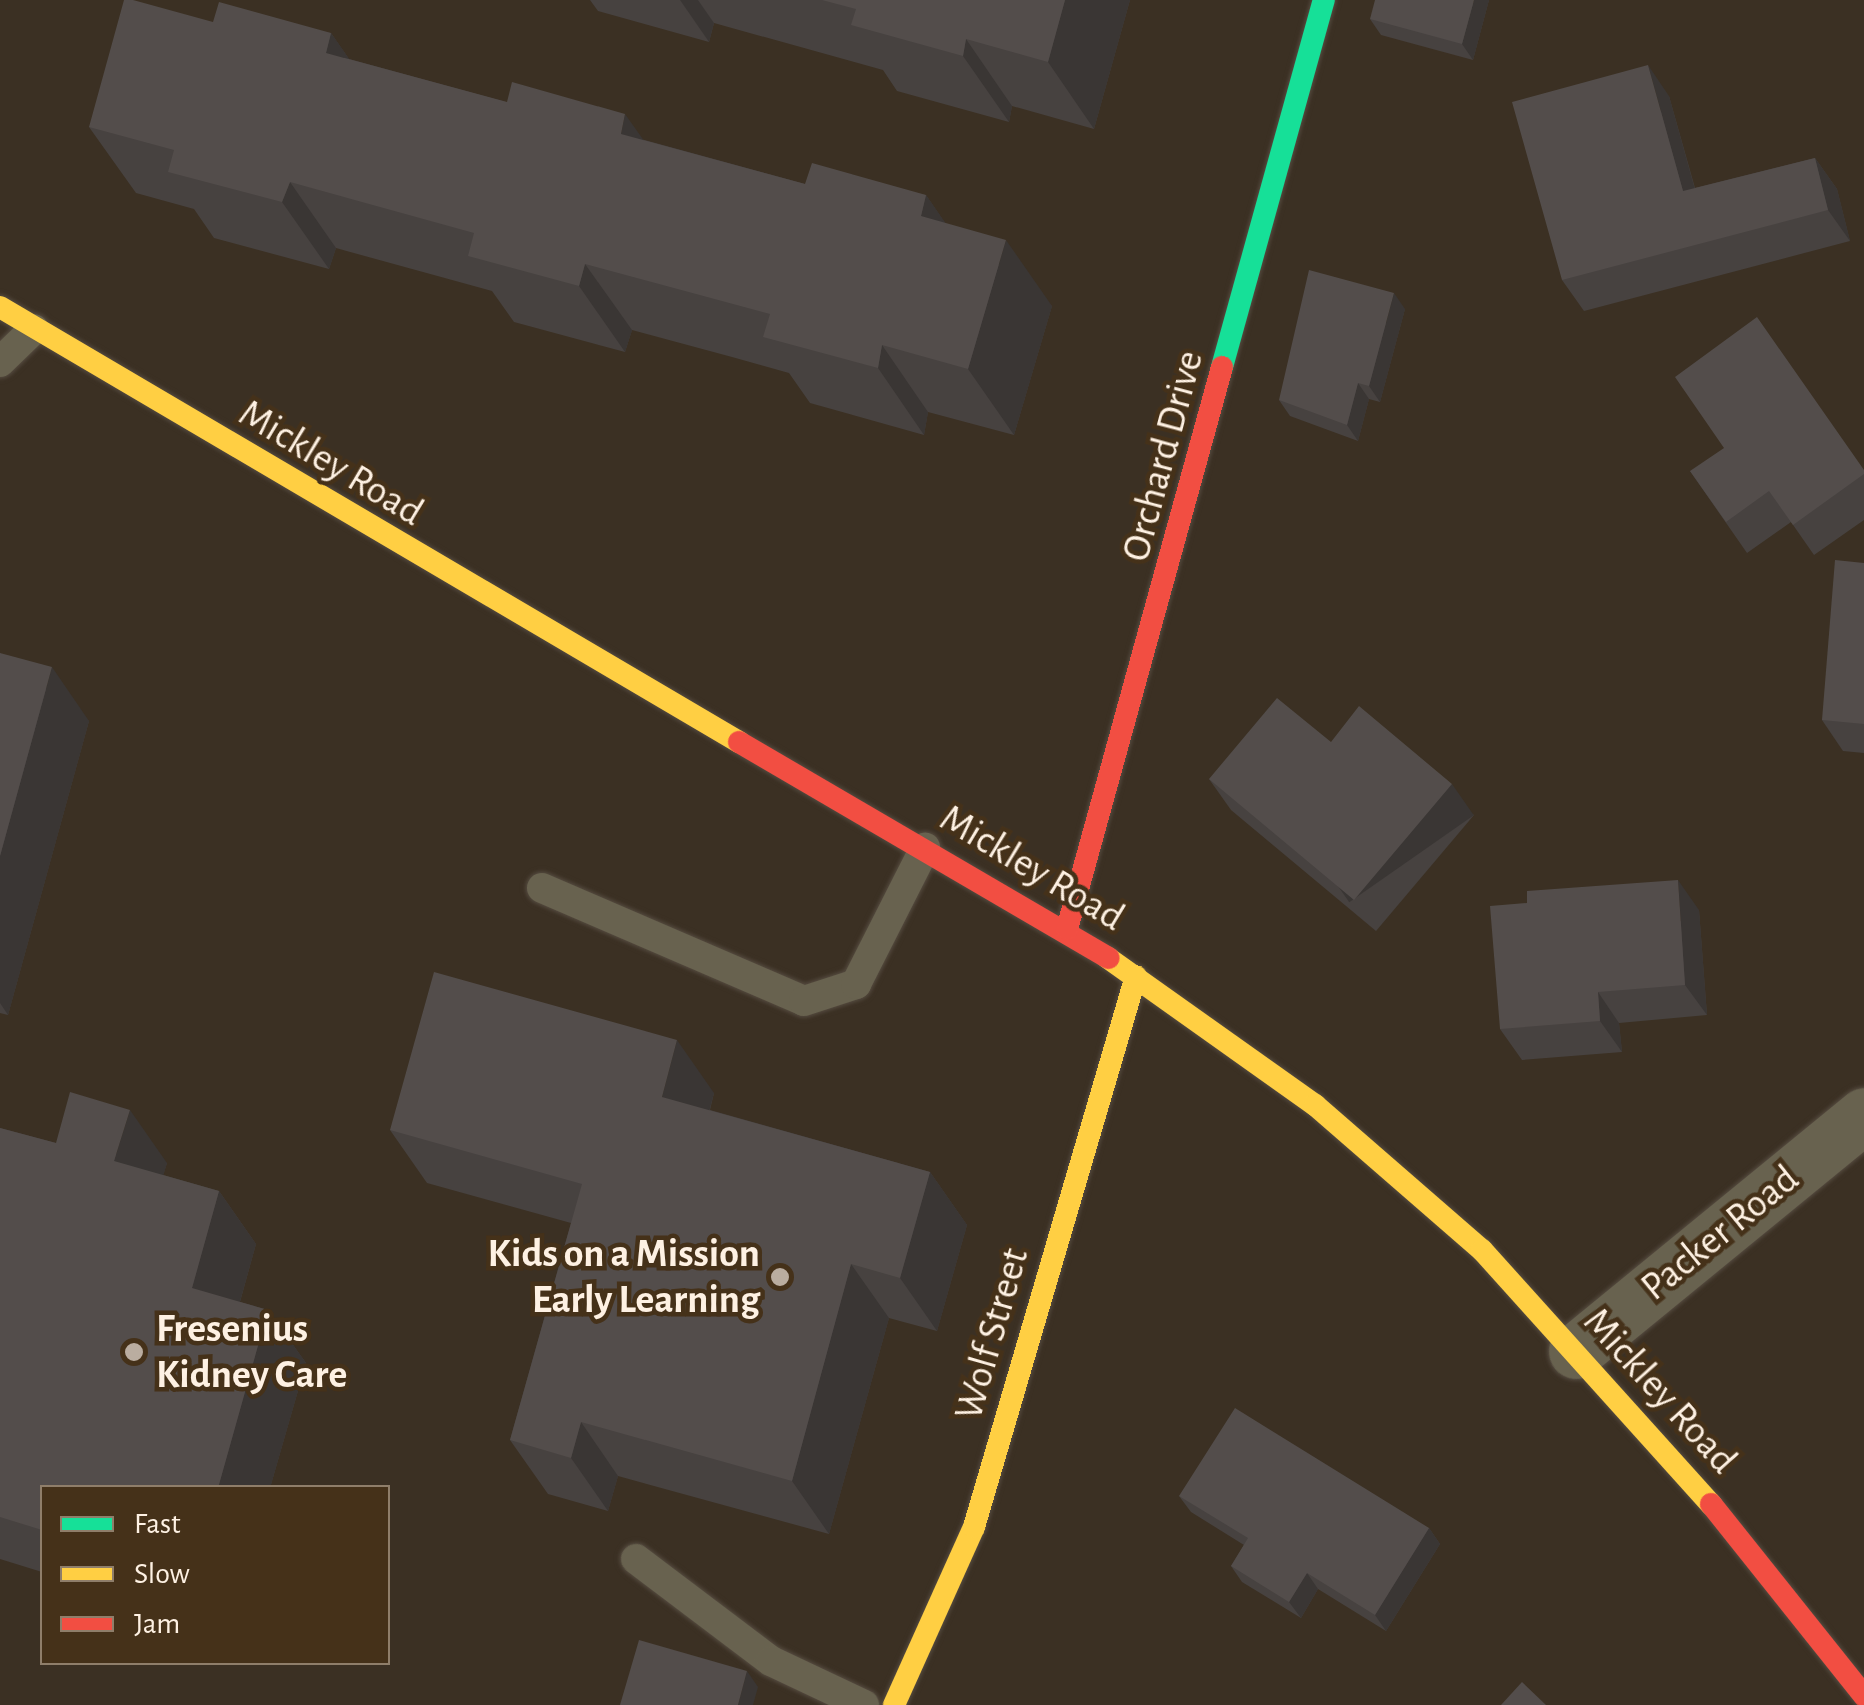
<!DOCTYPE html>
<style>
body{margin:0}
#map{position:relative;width:1864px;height:1705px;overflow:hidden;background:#3b3023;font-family:"Alegreya Sans",sans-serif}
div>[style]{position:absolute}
.roads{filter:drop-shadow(0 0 2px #554b40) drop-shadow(0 0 2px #554b40)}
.lane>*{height:30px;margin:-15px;padding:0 15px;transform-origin:15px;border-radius:15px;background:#68624f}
.street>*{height:55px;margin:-27.5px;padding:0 27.5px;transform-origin:27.5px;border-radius:27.5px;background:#68624f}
.fast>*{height:22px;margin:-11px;padding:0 11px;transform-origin:11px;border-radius:11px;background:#16e098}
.slow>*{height:22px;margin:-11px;padding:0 11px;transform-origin:11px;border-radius:11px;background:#ffcf43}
.jam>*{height:22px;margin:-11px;padding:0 11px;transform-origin:11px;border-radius:11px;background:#f24e42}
.wall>*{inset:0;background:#474240}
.shaded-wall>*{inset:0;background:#3a3634;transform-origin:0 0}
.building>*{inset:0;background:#534d4b}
.dots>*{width:28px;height:28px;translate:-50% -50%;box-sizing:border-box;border:5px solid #453119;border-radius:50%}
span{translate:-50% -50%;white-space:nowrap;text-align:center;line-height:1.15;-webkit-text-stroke:9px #453119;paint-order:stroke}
.street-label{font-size:40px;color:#fef1e3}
.poi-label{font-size:40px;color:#fef1e3;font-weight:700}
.right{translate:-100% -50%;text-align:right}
.left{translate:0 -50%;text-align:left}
.legend{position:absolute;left:40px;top:1485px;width:350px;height:180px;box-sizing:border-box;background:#453119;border:2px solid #8f7e6a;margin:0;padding:12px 18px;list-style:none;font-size:30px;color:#fef1e3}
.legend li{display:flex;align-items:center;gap:20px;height:50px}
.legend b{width:50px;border:2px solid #8f7e6a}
</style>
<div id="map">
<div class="roads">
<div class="lane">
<div style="left:0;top:362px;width:47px;rotate:-44.1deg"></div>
<div style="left:542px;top:888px;width:285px;rotate:23.3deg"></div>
<div style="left:804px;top:1001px;width:55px;rotate:-18.1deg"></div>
<div style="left:856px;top:984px;width:153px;rotate:-63.1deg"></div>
<div style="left:636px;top:1559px;width:169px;rotate:37.1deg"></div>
<div style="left:771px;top:1661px;width:103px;rotate:25.3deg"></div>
</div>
<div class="street">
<div style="left:1576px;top:1351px;width:372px;rotate:-39.3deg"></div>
</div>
<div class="fast">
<div style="left:1222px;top:367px;width:381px;rotate:-74.5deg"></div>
</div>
<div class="slow">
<div style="left:0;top:307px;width:858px;rotate:30.48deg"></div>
<div style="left:1108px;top:958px;width:254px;rotate:35.4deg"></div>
<div style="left:1315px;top:1105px;width:221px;rotate:41deg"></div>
<div style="left:1482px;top:1250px;width:342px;rotate:48deg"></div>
<div style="left:894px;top:1705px;width:195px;rotate:-65.8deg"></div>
<div style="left:974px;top:1527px;width:574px;rotate:-73.62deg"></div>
</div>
<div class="jam">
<div style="left:739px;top:742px;width:428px;rotate:30.3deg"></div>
<div style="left:1067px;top:929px;width:583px;rotate:-74.58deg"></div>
<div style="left:1711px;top:1504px;width:246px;rotate:51.4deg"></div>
</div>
</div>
<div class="wall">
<div style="clip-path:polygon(590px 0,1130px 0,1094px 129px,1012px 106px,1009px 122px,897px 91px,883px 70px,714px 23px,709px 42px,598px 11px)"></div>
<div style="clip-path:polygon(1489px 0,1473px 60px,1381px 35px,1370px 19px)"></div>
<div style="clip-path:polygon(213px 22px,331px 33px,349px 59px,805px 184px,926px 195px,945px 223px,1052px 306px,1014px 435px,928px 412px,924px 435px,810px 403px,789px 373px,732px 357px,632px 330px,625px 352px,514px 322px,492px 291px,336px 248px,329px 269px,214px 238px,194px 209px,136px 193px,89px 127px)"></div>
<div style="clip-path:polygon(1669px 96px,1695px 188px,1815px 158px,1837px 189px,1850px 241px,1584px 311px,1562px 280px)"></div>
<div style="clip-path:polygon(1405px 309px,1380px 402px,1369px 399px,1358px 441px,1290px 416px,1279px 400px)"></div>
<div style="clip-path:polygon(1864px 470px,1864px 520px,1814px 555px,1791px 522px,1747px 553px,1690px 471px)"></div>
<div style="clip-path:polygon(1864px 563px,1864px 753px,1843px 751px,1822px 720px)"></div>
<div style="clip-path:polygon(0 653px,89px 721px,8px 1015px,0 1013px)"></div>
<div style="clip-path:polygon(1331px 742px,1474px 815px,1376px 931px,1231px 810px,1209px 779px)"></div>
<div style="clip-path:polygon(1699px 910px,1707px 1015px,1619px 1023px,1622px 1052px,1522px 1060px,1500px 1029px)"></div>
<div style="clip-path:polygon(714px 1093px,710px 1110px,930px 1172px,967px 1225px,937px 1331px,889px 1318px,829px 1534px,618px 1476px,608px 1511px,548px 1494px,510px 1440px,571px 1223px,427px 1183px,390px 1130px)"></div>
<div style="clip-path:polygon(0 1128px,56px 1143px,167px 1163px,163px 1175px,219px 1191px,256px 1244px,240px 1302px,268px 1310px,306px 1363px,270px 1488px,42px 1488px,42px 1572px,0 1559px)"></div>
<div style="clip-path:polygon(1179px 1496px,1429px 1528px,1440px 1544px,1386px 1631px,1318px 1589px,1301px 1618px,1242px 1582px,1231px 1566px,1244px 1545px,1191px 1512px)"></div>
</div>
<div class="shaded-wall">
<div style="clip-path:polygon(680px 0,698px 0,714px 23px,709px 42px)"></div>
<div style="clip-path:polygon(1065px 0,1130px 0,1094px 129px,1048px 62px)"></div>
<div style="clip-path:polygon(1474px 0,1489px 0,1473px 60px,1462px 44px)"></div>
<div style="clip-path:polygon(331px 33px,377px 99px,326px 53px)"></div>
<div style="clip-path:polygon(966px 39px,1012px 106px,1009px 122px,963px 56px)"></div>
<div style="clip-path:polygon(1648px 65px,1669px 96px,1704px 222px,1683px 191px)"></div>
<div style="clip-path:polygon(625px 114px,672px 180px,621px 134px)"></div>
<div style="clip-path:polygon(1815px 158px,1837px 189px,1850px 241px,1828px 210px)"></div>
<div style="clip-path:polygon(290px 182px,336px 248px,329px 269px,282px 202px)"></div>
<div style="clip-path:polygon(926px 195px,972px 261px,921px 216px)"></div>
<div style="clip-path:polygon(1006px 240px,1052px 306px,1014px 435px,968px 369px)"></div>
<div style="clip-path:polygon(585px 264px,632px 330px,625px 352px,579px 286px)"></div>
<div style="clip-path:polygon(1394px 293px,1405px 309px,1380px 402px,1369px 386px)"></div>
<div style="clip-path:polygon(882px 345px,928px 412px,924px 435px,878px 368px)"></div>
<div style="clip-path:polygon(1358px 383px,1369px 399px,1358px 441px,1347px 425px)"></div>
<div style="clip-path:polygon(52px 667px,89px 721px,8px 1015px,0 1003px,0 856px)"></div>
<div style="left:1452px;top:784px;width:38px;height:152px;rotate:55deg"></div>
<div style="clip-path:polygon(1678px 880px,1699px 910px,1707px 1015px,1685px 985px)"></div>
<div style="clip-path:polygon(1598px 992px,1619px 1023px,1622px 1052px,1600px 1021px)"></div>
<div style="clip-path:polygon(677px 1040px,714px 1093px,699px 1150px,662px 1097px)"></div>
<div style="clip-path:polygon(130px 1110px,167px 1163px,152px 1214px,114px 1161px)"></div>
<div style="clip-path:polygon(930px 1172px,967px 1225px,937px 1331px,900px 1278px)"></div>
<div style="clip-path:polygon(219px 1191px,256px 1244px,229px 1341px,192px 1288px)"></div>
<div style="clip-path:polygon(851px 1264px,889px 1318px,829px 1534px,792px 1481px)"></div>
<div style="clip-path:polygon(268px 1310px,306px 1363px,270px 1488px,218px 1488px)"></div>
<div style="clip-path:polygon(581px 1422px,618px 1476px,608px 1511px,571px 1458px)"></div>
<div style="clip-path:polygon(1429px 1528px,1440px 1544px,1386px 1631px,1375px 1615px)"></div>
<div style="clip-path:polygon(1307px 1573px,1318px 1589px,1301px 1618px,1289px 1602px)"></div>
<div style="clip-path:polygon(747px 1671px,758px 1687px,753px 1705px,738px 1705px)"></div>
</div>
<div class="building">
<div style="clip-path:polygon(124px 0,133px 0,213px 22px,219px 2px,331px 33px,326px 53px,507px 102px,512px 82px,625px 114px,621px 134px,805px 184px,812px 163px,926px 195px,921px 216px,1006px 240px,968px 369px,882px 345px,878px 368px,763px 337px,770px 314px,685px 291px,585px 264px,579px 286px,468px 256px,474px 233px,290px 182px,282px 202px,168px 172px,174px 150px,89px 127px)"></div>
<div style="clip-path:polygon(822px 0,1065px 0,1048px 62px,966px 39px,963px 56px,851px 25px,856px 9px)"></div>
<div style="clip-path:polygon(1375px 0,1474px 0,1462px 44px,1370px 19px)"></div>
<div style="clip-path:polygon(1648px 65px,1683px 191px,1815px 158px,1828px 210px,1562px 280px,1512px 102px)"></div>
<div style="clip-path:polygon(1309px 270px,1394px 293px,1369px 386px,1358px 383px,1347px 425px,1279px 400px)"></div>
<div style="clip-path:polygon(1757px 317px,1864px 470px,1864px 474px,1793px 525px,1769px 491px,1726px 522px,1690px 471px,1724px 448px,1675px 377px)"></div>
<div style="clip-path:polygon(1835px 560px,1864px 563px,1864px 724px,1822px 720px)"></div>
<div style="clip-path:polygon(0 653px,52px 667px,0 856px)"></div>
<div style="clip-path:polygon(1277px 698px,1331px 742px,1359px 706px,1452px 784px,1354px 900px,1209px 779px)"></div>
<div style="clip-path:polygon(1678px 880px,1685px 985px,1598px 992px,1600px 1021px,1500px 1029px,1490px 906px,1527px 903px,1527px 891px)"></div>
<div style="clip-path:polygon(434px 972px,677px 1040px,662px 1097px,930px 1172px,900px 1278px,851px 1264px,792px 1481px,581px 1422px,571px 1458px,510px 1440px,582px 1184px,390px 1130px)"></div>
<div style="clip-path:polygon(70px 1092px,130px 1110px,114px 1161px,219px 1191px,192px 1288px,268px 1310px,218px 1488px,42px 1488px,42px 1530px,0 1517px,0 1128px,56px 1143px)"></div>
<div style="clip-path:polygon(1235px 1408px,1429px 1528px,1375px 1615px,1307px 1573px,1289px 1602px,1231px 1566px,1248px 1538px,1179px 1496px)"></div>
<div style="clip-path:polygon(639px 1640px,747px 1671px,738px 1705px,620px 1705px)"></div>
<div style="clip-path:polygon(1522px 1682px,1546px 1705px,1501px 1705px)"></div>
</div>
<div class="dots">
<div style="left:780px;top:1277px;background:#baada0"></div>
<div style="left:134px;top:1352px;background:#baada0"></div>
</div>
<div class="street-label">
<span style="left:1163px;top:456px;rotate:-75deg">Orchard Drive</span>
<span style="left:331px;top:463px;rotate:31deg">Mickley Road</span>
<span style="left:1032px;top:868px;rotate:31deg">Mickley Road</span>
<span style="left:1720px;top:1233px;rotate:-39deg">Packer Road</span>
<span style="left:992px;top:1334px;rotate:-74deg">Wolf Street</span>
<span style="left:1660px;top:1391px;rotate:48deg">Mickley Road</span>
</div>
<div class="poi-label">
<span class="right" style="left:760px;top:1277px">Kids on a Mission<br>Early Learning</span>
<span class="left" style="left:156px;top:1352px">Fresenius<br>Kidney Care</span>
</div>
<ul class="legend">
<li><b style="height:12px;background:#16e098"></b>Fast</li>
<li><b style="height:12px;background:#ffcf43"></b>Slow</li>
<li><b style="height:12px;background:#f24e42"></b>Jam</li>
</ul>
</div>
